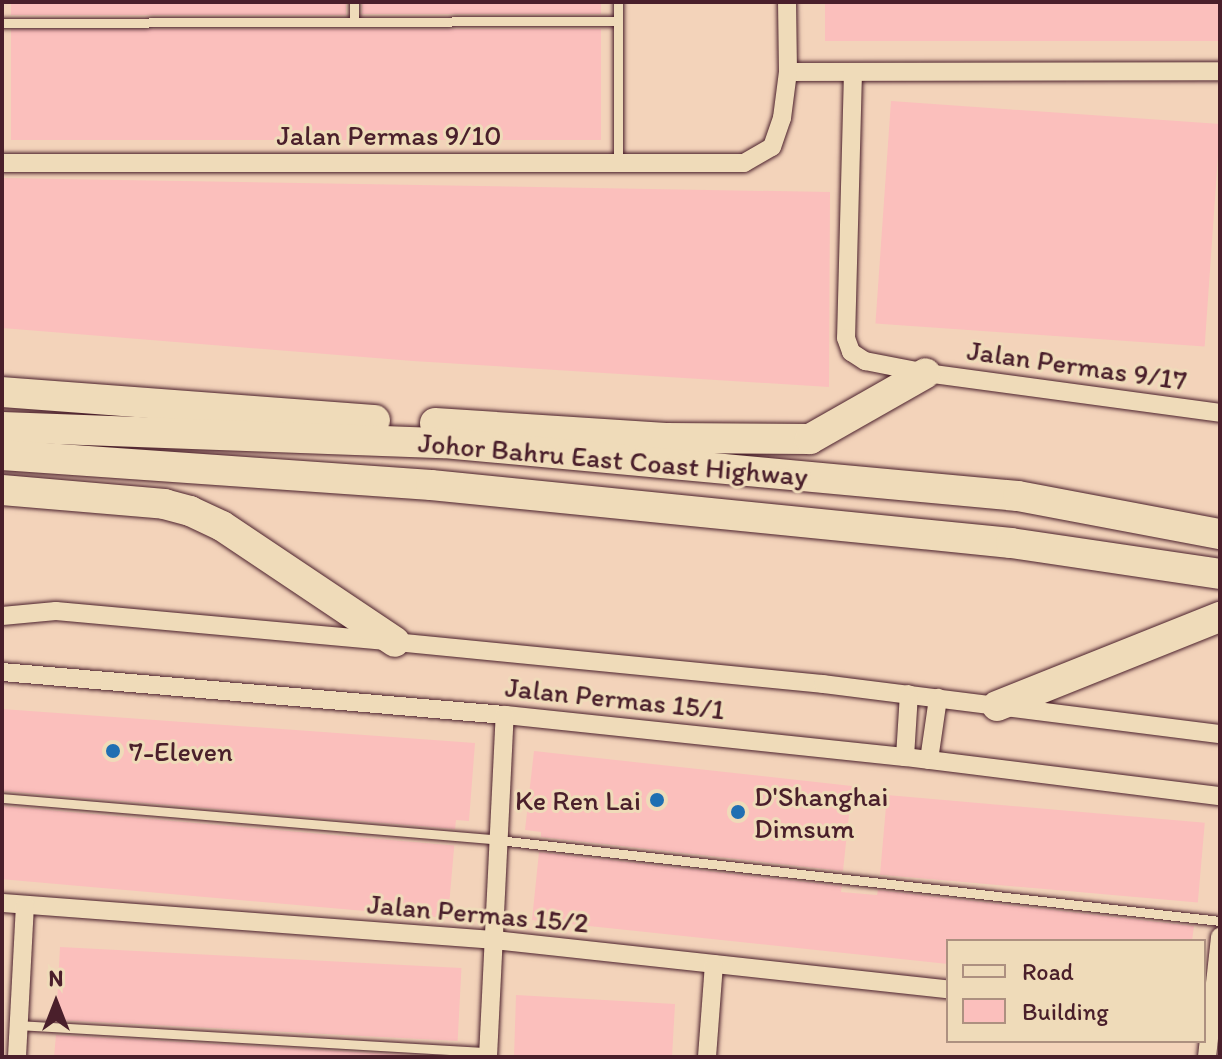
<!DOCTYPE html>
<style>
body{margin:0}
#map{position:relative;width:1222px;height:1059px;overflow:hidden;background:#f3d3ba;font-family:Itim,sans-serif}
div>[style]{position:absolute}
.building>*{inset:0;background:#fbbfbc;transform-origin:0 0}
.roads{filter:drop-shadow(0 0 2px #4a1f2b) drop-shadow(0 0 2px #4a1f2b)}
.service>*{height:9px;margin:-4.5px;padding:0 4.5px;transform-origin:4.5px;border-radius:4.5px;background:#efdbb9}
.minor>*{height:18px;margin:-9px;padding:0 9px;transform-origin:9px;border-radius:9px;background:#efdbb9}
.trunk>*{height:30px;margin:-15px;padding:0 15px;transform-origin:15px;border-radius:15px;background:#efdbb9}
.dots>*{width:22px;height:22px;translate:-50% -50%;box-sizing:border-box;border:4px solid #efdbb9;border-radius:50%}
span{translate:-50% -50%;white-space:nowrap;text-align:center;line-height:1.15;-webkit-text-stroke:6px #efdbb9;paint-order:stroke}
.street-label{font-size:28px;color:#4a1f2b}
.poi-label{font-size:28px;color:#4a1f2b}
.left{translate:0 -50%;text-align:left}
.right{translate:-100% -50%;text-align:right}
.frame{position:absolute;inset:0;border:4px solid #4a1f2b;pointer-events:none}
.legend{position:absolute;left:946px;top:939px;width:260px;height:104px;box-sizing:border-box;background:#efdbb9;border:2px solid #ad9080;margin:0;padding:10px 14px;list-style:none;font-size:24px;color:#4a1f2b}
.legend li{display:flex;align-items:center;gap:16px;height:40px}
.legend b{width:40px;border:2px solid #ad9080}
.north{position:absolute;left:16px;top:963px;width:80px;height:80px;-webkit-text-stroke:6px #efdbb9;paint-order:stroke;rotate:0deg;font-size:22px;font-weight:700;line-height:32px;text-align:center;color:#4a1f2b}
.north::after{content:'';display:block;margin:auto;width:28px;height:36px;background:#4a1f2b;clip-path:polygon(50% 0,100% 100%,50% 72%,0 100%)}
</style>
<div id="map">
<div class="building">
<div style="left:11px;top:2px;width:335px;height:13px"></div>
<div style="left:362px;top:2px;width:239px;height:12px"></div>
<div style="left:825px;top:2px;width:395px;height:39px"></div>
<div style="left:601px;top:29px;width:111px;height:590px;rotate:90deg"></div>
<div style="left:891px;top:101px;width:330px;height:223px;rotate:4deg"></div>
<div style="clip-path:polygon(2px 178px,830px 192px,829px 387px,413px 361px,2px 328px)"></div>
<div style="clip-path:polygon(2px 709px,475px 743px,469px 821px,456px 820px,455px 829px,2px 791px)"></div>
<div style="clip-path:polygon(534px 751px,852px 786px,843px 871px,541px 837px,541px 832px,525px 830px)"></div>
<div style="left:887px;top:795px;width:319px;height:80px;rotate:5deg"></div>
<div style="left:2px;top:806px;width:454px;height:73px;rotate:5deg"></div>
<div style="clip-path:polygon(539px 852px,842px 886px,841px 892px,877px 895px,878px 890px,1194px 926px,1192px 941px,948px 941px,948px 964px,532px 920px)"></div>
<div style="left:60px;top:947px;width:402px;height:73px;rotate:3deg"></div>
<div style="clip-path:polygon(516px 995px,675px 1004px,672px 1057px,514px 1057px)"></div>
<div style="clip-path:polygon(56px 1035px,444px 1057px,54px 1057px)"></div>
</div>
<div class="roads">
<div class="service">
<div style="left:354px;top:22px;width:20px;rotate:-90deg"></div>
<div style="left:2px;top:23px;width:616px;rotate:-0.19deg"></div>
<div style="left:618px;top:163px;width:161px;rotate:-90deg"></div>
<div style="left:2px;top:798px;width:498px;rotate:4.8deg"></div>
<div style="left:498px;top:840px;width:727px;rotate:6.4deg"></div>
<div style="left:17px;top:1025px;width:472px;rotate:3.3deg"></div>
</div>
<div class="minor">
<div style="left:788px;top:72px;width:432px;rotate:-0.1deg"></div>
<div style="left:853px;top:72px;width:266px;rotate:91.5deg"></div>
<div style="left:846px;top:338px;width:15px;rotate:70deg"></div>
<div style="left:851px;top:352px;width:17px;rotate:33deg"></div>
<div style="left:865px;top:361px;width:62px;rotate:11.1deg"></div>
<div style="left:926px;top:373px;width:297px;rotate:7.7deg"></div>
<div style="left:2px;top:163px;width:742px"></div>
<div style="left:744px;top:163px;width:32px;rotate:-30deg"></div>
<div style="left:772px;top:147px;width:31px;rotate:-71deg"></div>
<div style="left:782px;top:118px;width:46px;rotate:-82.6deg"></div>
<div style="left:788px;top:72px;width:70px;rotate:-90.8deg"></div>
<div style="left:2px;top:616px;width:54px;rotate:-5.3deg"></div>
<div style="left:56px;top:611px;width:340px;rotate:5.2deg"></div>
<div style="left:395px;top:642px;width:430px;rotate:5.6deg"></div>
<div style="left:823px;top:684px;width:400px;rotate:7.2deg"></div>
<div style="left:2px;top:672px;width:505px;rotate:4.89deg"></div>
<div style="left:505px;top:715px;width:402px;rotate:6deg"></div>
<div style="left:905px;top:757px;width:317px;rotate:7.1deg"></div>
<div style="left:905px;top:757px;width:63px;rotate:-86.4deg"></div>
<div style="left:929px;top:760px;width:63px;rotate:-81.7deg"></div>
<div style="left:2px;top:903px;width:493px;rotate:4.3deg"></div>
<div style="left:494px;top:940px;width:457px;rotate:6.2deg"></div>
<div style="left:17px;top:1057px;width:152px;rotate:-87deg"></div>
<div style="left:488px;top:1057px;width:342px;rotate:-87.2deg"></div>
<div style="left:707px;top:1057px;width:93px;rotate:-85.7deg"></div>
<div style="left:1207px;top:1057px;width:121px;rotate:-83.8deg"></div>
</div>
<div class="trunk">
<div style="left:2px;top:392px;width:374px;rotate:4.3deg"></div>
<div style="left:435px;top:423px;width:231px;rotate:3.7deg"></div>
<div style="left:666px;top:438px;width:144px;rotate:0.4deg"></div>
<div style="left:810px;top:439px;width:133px;rotate:-29.6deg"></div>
<div style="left:2px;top:427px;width:442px;rotate:2.1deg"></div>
<div style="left:444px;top:443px;width:576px;rotate:5.28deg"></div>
<div style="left:1018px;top:496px;width:206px;rotate:10.7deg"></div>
<div style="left:2px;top:455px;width:430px;rotate:4deg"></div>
<div style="left:431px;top:485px;width:583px;rotate:5.71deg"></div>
<div style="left:1011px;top:543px;width:211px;rotate:8.4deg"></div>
<div style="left:2px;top:490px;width:163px;rotate:4.9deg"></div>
<div style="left:164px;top:504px;width:27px;rotate:15deg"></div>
<div style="left:190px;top:511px;width:35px;rotate:25deg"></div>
<div style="left:222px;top:526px;width:208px;rotate:33.8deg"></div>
<div style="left:997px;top:706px;width:240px;rotate:-21.8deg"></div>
</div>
</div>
<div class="dots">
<div style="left:113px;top:751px;background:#1f6fb2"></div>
<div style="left:657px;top:800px;background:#1f6fb2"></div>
<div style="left:738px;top:812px;background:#1f6fb2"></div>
</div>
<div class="street-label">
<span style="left:389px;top:135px">Jalan Permas 9/10</span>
<span style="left:1077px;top:365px;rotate:8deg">Jalan Permas 9/17</span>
<span style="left:613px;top:459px;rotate:5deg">Johor Bahru East Coast Highway</span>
<span style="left:615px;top:698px;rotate:6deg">Jalan Permas 15/1</span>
<span style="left:478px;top:913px;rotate:5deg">Jalan Permas 15/2</span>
</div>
<div class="poi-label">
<span class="left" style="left:129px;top:751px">7-Eleven</span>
<span class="left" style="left:754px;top:812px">D'Shanghai<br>Dimsum</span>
<span class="right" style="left:641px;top:800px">Ke Ren Lai</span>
</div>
<div class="frame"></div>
<ul class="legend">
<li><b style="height:10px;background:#efdbb9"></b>Road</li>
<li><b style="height:22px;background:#fbbfbc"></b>Building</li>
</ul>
<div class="north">N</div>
</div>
